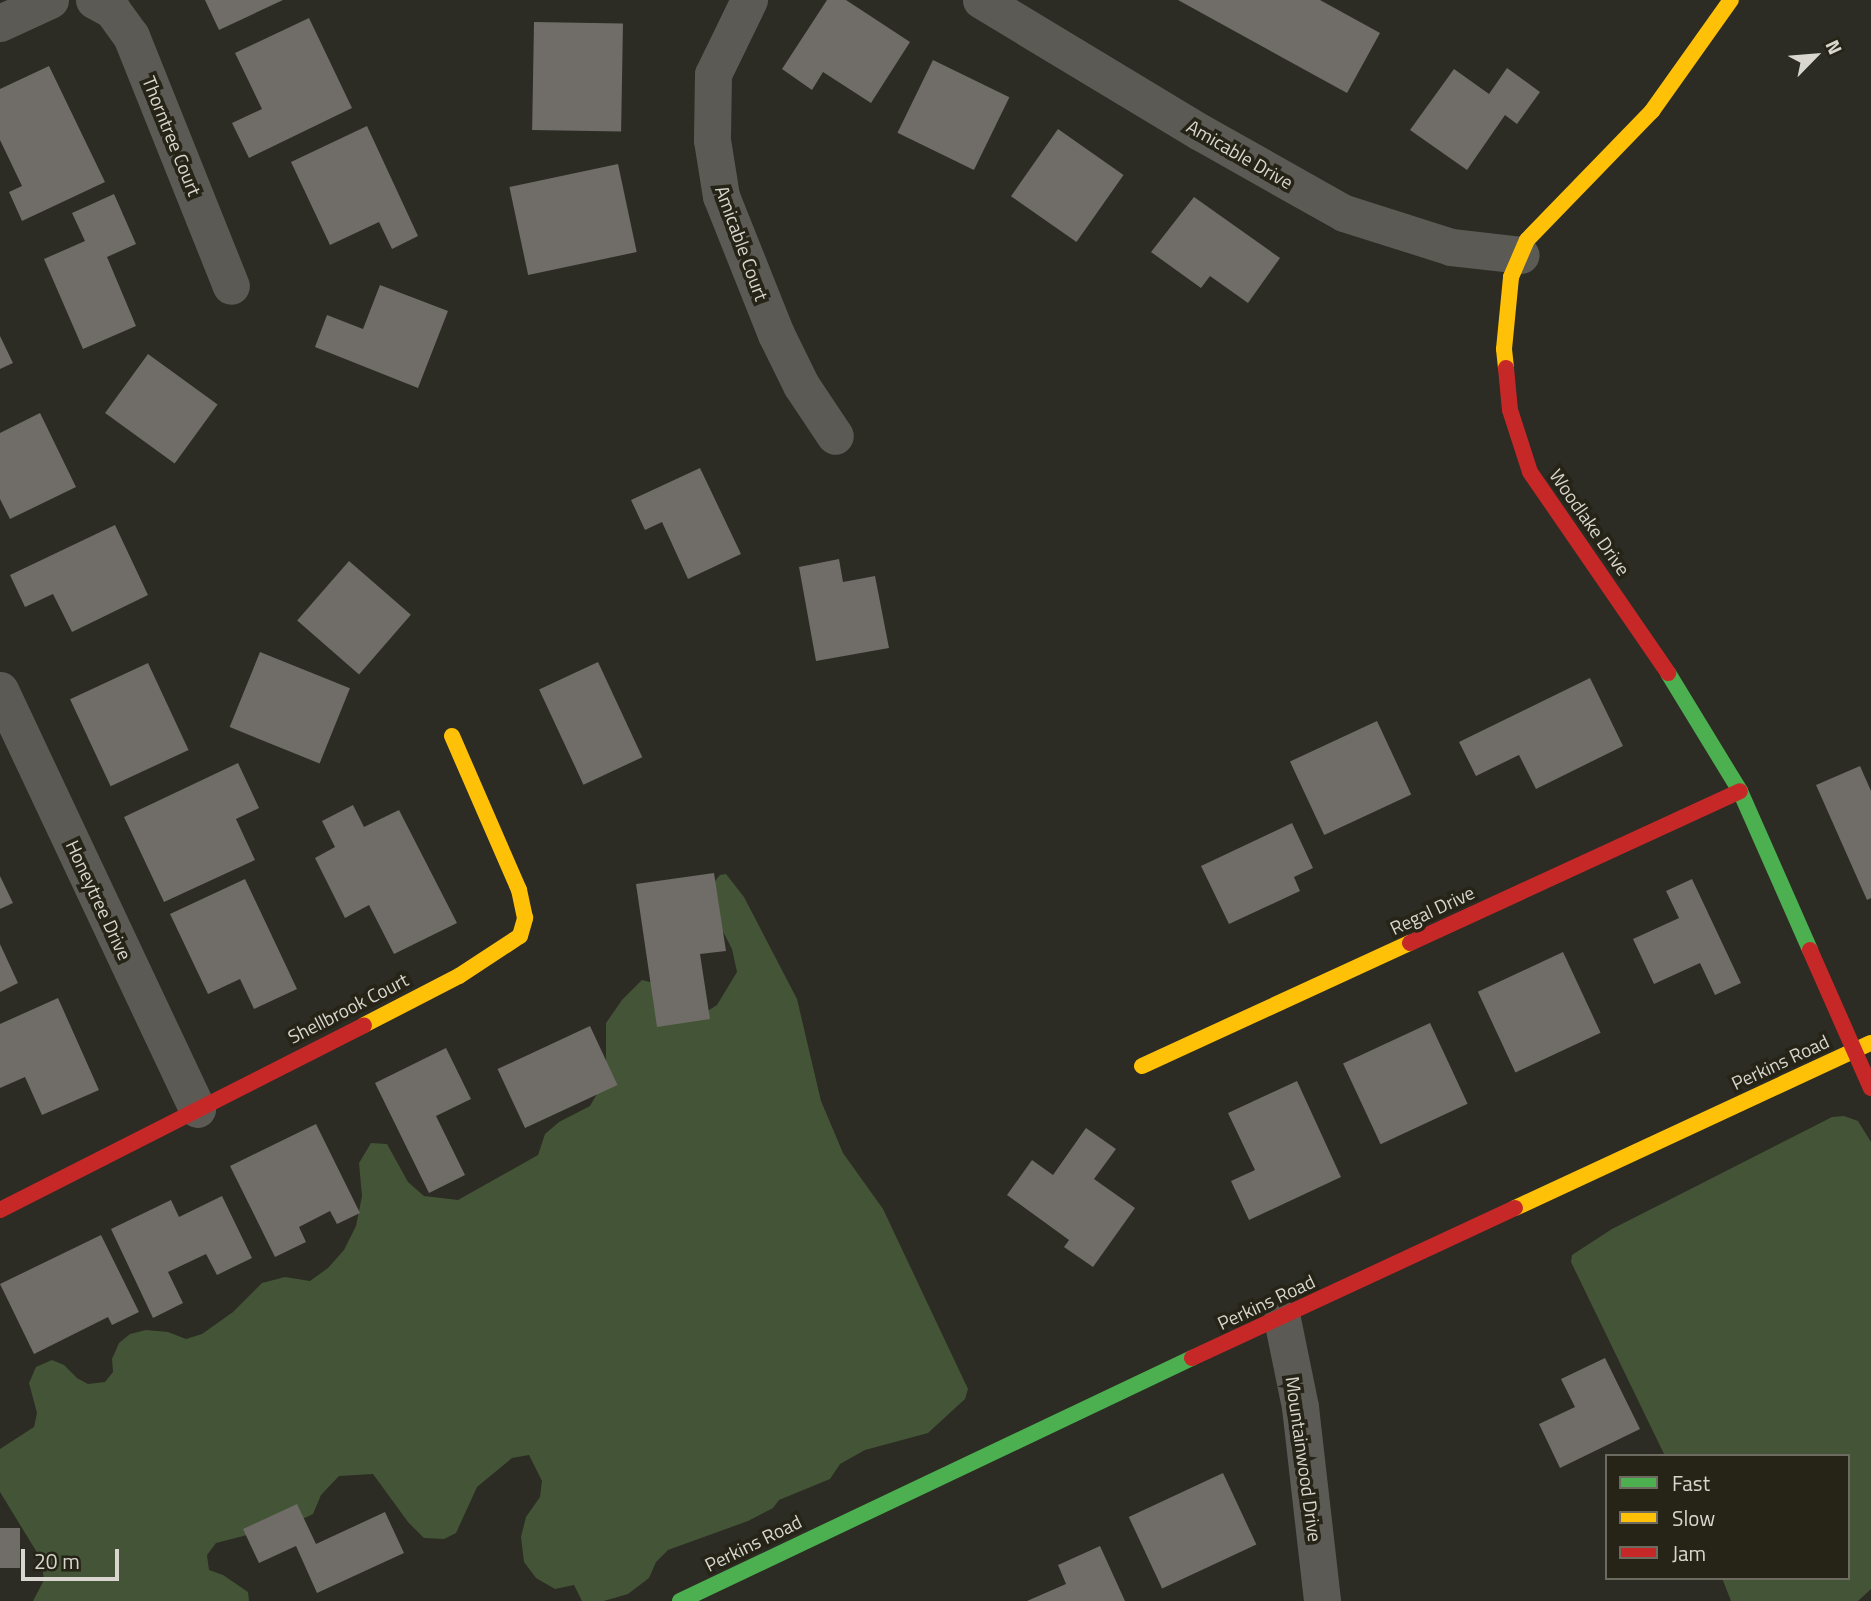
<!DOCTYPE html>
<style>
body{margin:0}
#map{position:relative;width:1871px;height:1601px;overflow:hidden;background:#2c2b24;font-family:"Titillium Web",sans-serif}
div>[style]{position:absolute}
.forest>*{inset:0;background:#435536}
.building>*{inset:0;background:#706c68;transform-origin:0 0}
.street>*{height:37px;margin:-18.5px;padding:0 18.5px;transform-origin:18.5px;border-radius:18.5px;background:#5c5a54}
.fast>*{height:16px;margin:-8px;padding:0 8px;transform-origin:8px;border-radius:8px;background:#4caf50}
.slow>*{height:16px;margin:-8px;padding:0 8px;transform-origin:8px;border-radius:8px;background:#ffc107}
.jam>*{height:16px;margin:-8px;padding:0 8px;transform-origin:8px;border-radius:8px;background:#c62828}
span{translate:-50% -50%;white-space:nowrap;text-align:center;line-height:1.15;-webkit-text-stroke:7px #262317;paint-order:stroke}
.street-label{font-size:19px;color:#d8d6ce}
.legend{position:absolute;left:1605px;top:1454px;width:245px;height:126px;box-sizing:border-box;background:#262317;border:2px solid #6d6b60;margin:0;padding:9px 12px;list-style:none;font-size:21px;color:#d8d6ce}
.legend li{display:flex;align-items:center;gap:14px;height:35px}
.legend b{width:35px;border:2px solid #6d6b60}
.north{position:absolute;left:1780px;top:21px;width:70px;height:70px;-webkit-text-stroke:5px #262317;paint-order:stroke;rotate:65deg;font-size:19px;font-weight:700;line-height:28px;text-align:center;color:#d8d6ce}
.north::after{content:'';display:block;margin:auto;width:24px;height:32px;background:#d8d6ce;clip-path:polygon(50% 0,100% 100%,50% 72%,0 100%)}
.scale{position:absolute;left:21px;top:1549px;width:98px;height:32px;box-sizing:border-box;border:4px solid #d8d6ce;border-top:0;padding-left:9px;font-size:21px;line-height:24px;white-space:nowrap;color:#d8d6ce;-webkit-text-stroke:5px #262317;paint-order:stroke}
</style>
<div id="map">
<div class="forest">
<div style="clip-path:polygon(726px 874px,744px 897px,797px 999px,821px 1101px,843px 1153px,883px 1209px,968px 1389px,965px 1399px,928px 1433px,865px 1450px,840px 1464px,830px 1479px,779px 1500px,773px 1508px,748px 1521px,668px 1550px,656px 1562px,649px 1578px,628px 1594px,604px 1601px,582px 1601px,574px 1585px,555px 1589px,536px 1578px,524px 1562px,521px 1537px,526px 1517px,540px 1497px,542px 1481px,529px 1455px,512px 1458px,477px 1487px,456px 1533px,444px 1539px,424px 1538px,408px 1522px,373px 1474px,339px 1476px,321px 1495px,313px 1514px,294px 1523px,216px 1543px,207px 1555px,209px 1570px,223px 1575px,248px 1592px,249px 1601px,33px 1601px,44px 1580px,41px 1559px,0 1492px,0 1449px,34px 1427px,37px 1413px,29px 1383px,36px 1367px,52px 1360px,64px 1365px,77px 1378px,88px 1384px,105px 1382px,113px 1372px,112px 1359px,119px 1343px,130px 1334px,146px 1330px,168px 1332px,186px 1339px,202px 1334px,233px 1312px,262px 1283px,285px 1277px,310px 1281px,328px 1268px,344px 1250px,356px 1226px,362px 1196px,359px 1163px,371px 1143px,387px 1144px,408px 1182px,424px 1196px,458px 1200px,538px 1155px,545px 1134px,559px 1122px,590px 1106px,606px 1078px,606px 1023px,622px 1000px,642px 980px,662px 985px,698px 1017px,717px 1005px,737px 972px,732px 949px,717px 920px,711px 886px,720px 875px)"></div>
<div style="clip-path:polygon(1844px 1116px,1858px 1121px,1871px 1142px,1871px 1589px,1858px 1601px,1731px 1601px,1722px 1578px,1848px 1578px,1848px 1456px,1665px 1456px,1571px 1262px,1572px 1255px,1612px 1229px,1832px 1117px)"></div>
</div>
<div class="building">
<div style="clip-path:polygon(205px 0,283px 0,219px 30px)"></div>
<div style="clip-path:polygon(827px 0,846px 0,910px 42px,871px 103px,823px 72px,812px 90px,782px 69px)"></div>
<div style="clip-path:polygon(1178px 0,1320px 0,1380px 33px,1347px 93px)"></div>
<div style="clip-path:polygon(309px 18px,352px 108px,249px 158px,232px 123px,262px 109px,235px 53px)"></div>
<div style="left:534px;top:22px;width:89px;height:108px;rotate:1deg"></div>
<div style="left:933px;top:60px;width:85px;height:81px;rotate:26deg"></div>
<div style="clip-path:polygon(49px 66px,105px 182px,22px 221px,9px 192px,22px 186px,0 140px,0 89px)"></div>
<div style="clip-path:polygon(1507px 68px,1540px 92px,1517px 124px,1505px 115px,1467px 170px,1410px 130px,1454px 69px,1489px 94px)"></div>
<div style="clip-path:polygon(367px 126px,418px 236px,392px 249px,379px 222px,330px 245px,291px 162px)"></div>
<div style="left:1058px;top:129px;width:80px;height:82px;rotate:35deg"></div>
<div style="left:618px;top:164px;width:90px;height:111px;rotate:78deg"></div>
<div style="clip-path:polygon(114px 194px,136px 244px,107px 257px,136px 326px,83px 349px,44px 259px,85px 241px,72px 213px)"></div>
<div style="clip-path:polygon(1194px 197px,1280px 258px,1248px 303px,1210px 276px,1201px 288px,1151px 252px)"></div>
<div style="clip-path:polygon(380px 285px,448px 311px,418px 388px,315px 347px,327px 315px,363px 329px)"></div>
<div style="clip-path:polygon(0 336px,13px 363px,0 369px)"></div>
<div style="left:148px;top:354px;width:86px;height:73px;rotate:36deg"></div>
<div style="clip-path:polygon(40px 413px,76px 487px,10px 519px,0 499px,0 433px)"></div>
<div style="clip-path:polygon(700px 468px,741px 554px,688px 579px,662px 522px,645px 530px,631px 500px)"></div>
<div style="clip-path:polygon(115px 525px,148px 595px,72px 632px,53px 594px,25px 607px,10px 575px)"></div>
<div style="clip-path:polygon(839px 559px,843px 582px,875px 576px,889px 648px,816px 661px,799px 567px)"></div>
<div style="left:349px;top:561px;width:82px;height:79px;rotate:41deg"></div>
<div style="left:260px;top:652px;width:97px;height:81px;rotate:22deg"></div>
<div style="left:598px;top:662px;width:105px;height:65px;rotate:65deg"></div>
<div style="left:148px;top:663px;width:96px;height:86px;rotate:65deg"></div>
<div style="clip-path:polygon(1590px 678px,1623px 746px,1536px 789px,1519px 755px,1476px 776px,1459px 742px)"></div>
<div style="left:1377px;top:721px;width:81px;height:96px;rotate:65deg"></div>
<div style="clip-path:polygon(238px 763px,259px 808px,236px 819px,255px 860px,164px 902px,124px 817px)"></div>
<div style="clip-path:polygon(1860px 766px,1871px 791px,1871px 898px,1867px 900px,1816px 785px)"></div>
<div style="clip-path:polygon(353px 805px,364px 827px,399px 810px,457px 923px,394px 954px,369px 905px,345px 918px,315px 858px,335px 847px,322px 821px)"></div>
<div style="clip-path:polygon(1292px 823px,1313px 868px,1294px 877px,1300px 891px,1229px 924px,1201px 866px)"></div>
<div style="clip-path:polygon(714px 873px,726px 951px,700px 954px,710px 1019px,657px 1027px,636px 884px)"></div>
<div style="clip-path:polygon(0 876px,13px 903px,0 909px)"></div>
<div style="clip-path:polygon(245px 879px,297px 989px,254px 1009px,240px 979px,208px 994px,170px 914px)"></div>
<div style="clip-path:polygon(1692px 879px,1741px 983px,1715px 995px,1700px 963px,1654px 984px,1633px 939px,1679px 918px,1666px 891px)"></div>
<div style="clip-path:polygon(0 944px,18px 983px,0 992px)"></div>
<div style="left:1563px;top:952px;width:89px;height:94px;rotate:65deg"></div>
<div style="clip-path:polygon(58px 998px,99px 1090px,42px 1115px,25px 1077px,0 1088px,0 1024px)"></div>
<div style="left:1430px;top:1023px;width:89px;height:96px;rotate:65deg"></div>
<div style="left:590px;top:1026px;width:65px;height:102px;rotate:65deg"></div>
<div style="clip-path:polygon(446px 1048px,471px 1099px,436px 1116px,465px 1175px,429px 1193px,375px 1083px)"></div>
<div style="clip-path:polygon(1297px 1081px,1341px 1177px,1249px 1220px,1231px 1181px,1255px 1170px,1228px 1113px)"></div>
<div style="clip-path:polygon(316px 1124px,360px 1213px,337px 1224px,330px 1211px,299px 1227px,306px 1242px,275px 1257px,230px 1166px)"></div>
<div style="clip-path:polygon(1086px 1128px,1116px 1149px,1094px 1179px,1135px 1208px,1093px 1267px,1064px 1247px,1069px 1240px,1007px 1195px,1032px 1160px,1053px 1175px)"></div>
<div style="clip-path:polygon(222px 1196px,252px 1258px,217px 1275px,206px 1254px,168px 1272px,183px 1303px,153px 1318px,111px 1229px,171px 1200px,179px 1217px)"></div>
<div style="clip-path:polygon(101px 1235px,139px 1312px,112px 1325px,108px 1317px,34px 1354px,0 1284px)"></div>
<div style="clip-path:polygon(1605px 1358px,1640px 1429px,1560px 1468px,1539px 1424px,1575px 1407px,1561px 1379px)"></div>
<div style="left:1223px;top:1473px;width:79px;height:104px;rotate:65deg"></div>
<div style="clip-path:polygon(297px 1504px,316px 1544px,385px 1512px,404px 1553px,317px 1593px,296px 1546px,259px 1563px,243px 1529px)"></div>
<div style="left:0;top:1528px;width:20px;height:40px"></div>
<div style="clip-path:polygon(1100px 1546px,1125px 1601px,1027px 1601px,1066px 1584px,1058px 1565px)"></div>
</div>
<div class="street">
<div style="left:94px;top:0;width:21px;rotate:29deg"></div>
<div style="left:112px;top:10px;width:32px;rotate:54deg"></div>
<div style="left:131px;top:36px;width:269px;rotate:68.2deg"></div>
<div style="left:749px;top:0;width:82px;rotate:115.9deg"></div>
<div style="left:713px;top:74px;width:66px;rotate:90.9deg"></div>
<div style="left:712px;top:140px;width:57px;rotate:80.9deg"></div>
<div style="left:721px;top:196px;width:149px;rotate:68.3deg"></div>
<div style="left:776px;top:334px;width:57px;rotate:63.9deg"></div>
<div style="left:801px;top:385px;width:61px;rotate:56.3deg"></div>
<div style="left:981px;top:0;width:256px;rotate:31.1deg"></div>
<div style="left:1200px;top:132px;width:165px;rotate:29.4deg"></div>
<div style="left:1344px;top:213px;width:112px;rotate:17.6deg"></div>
<div style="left:1451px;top:247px;width:70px;rotate:6.5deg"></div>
<div style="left:0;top:23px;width:55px;rotate:-24.7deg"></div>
<div style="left:0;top:690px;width:463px;rotate:64.8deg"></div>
<div style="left:1282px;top:1319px;width:90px;rotate:78.4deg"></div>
<div style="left:1300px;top:1407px;width:195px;rotate:83.5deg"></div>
</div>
<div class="fast">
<div style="left:1668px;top:673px;width:138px;rotate:58.6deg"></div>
<div style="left:1740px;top:791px;width:174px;rotate:66.2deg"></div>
<div style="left:680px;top:1601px;width:567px;rotate:-25.39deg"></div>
</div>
<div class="slow">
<div style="left:1506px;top:368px;width:19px;rotate:-96deg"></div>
<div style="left:1504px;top:349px;width:72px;rotate:-84.4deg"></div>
<div style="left:1511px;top:277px;width:40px;rotate:-66.6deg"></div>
<div style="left:1527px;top:240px;width:180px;rotate:-45.9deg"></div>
<div style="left:1652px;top:111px;width:136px;rotate:-54.6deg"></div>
<div style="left:364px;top:1025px;width:107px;rotate:-27.3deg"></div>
<div style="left:459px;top:976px;width:73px;rotate:-33.3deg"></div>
<div style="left:520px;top:936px;width:19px;rotate:-74deg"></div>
<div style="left:525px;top:918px;width:29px;rotate:-102deg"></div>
<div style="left:519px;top:890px;width:168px;rotate:-113.5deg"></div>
<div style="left:1142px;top:1066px;width:295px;rotate:-24.7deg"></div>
<div style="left:1515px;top:1208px;width:392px;rotate:-24.9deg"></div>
</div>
<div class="jam">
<div style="left:1506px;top:368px;width:42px;rotate:84.6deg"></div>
<div style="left:1510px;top:410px;width:65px;rotate:72.1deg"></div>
<div style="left:1530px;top:472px;width:244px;rotate:55.5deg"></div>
<div style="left:1410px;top:943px;width:363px;rotate:-24.7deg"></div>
<div style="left:1810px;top:950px;width:151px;rotate:66.2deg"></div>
<div style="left:0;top:1210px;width:408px;rotate:-26.9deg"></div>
<div style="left:1192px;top:1358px;width:356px;rotate:-24.9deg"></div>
</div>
<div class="street-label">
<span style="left:172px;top:136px;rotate:68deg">Thorntree Court</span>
<span style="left:1240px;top:154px;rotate:30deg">Amicable Drive</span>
<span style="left:742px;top:243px;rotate:70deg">Amicable Court</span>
<span style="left:1590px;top:522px;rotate:55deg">Woodlake Drive</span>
<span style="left:99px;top:900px;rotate:65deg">Honeytree Drive</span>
<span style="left:1432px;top:910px;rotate:-25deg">Regal Drive</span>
<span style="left:348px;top:1008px;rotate:-27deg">Shellbrook Court</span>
<span style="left:1780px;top:1062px;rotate:-25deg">Perkins Road</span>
<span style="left:1266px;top:1302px;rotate:-25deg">Perkins Road</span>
<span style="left:1304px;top:1459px;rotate:82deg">Mountainwood Drive</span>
<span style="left:753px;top:1543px;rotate:-26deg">Perkins Road</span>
</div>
<ul class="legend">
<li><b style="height:9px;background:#4caf50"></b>Fast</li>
<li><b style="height:9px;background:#ffc107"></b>Slow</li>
<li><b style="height:9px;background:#c62828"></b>Jam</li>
</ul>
<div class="north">N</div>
<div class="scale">20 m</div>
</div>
